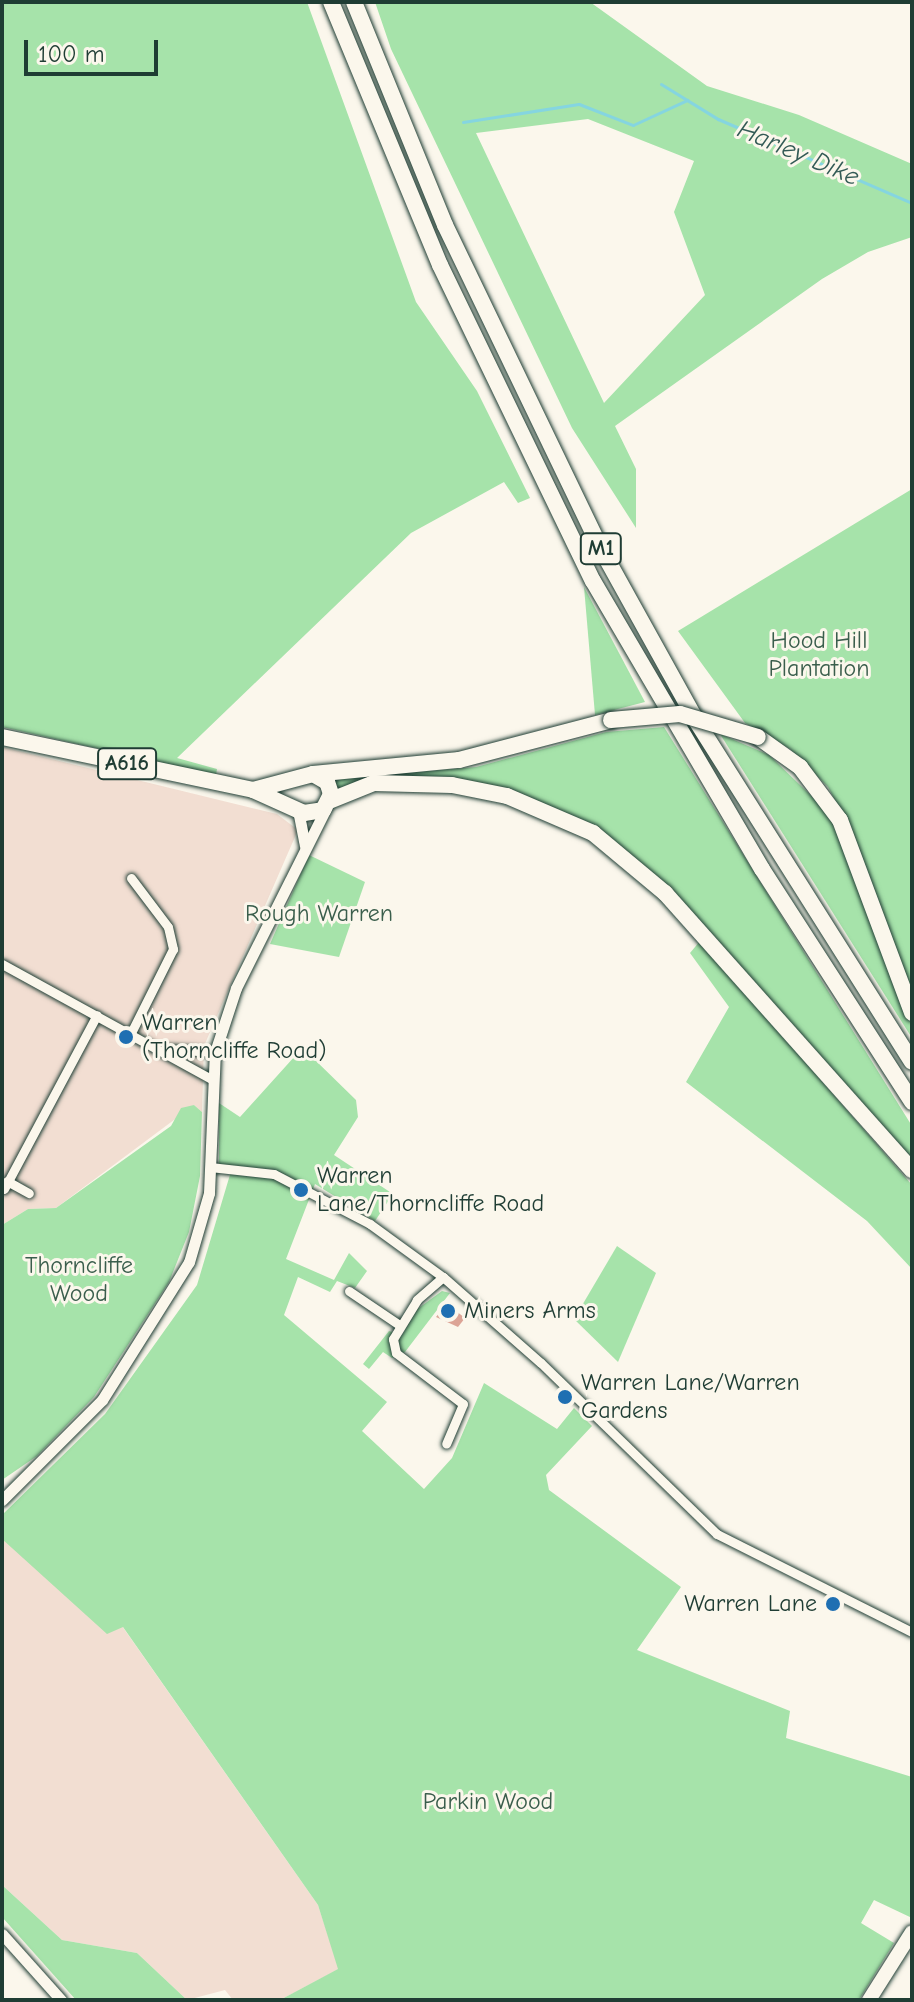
<!DOCTYPE html>
<style>
body{margin:0}
#map{position:relative;width:914px;height:2002px;overflow:hidden;background:#fbf7ec;font-family:"Comic Neue",sans-serif}
div>[style]{position:absolute}
.built>*{inset:0;background:#f2ded2}
.green>*{inset:0;background:#a6e3aa}
.stream>*{height:3px;margin:-1.5px;padding:0 1.5px;transform-origin:1.5px;border-radius:1.5px;background:#85d5e0}
.building>*{inset:0;background:#dca496}
.roads{filter:drop-shadow(0 0 2px #1f3d34) drop-shadow(0 0 2px #1f3d34)}
.minor>*{height:9px;margin:-4.5px;padding:0 4.5px;transform-origin:4.5px;border-radius:4.5px;background:#fbf7ec}
.tertiary>*{height:11px;margin:-5.5px;padding:0 5.5px;transform-origin:5.5px;border-radius:5.5px;background:#fbf7ec}
.primary>*{height:14px;margin:-7px;padding:0 7px;transform-origin:7px;border-radius:7px;background:#fbf7ec}
.trunk>*{height:16px;margin:-8px;padding:0 8px;transform-origin:8px;border-radius:8px;background:#fbf7ec}
.motorway>*{height:16px;margin:-8px;padding:0 8px;transform-origin:8px;border-radius:8px;background:#fbf7ec}
.bridges{filter:drop-shadow(0 0 2px #1f3d34) drop-shadow(0 0 2px #1f3d34)}
.motorway-bridge>*{height:16px;margin:-8px;padding:0 8px;transform-origin:8px;border-radius:8px;background:#fbf7ec}
.dots>*{width:22px;height:22px;translate:-50% -50%;box-sizing:border-box;border:4px solid #fbf7ec;border-radius:50%}
span{translate:-50% -50%;white-space:nowrap;text-align:center;line-height:1.15;-webkit-text-stroke:6px #fbf7ec;paint-order:stroke}
.shield-label span{padding:2px 6px;background:#fbf7ec;border:2px solid;border-radius:6px;-webkit-text-stroke-width:0}
.shield-label{font-size:22px;color:#1f3d34;font-weight:700}
.park-label{font-size:24px;color:#3a5e4c}
.poi-label{font-size:24px;color:#1f3d34}
.left{translate:0 -50%;text-align:left}
.right{translate:-100% -50%;text-align:right}
.water-label{font-size:26px;color:#335b56;font-style:italic}
.frame{position:absolute;inset:0;border:4px solid #1f3d34;pointer-events:none}
.scale{position:absolute;left:24px;top:40px;width:134px;height:36px;box-sizing:border-box;border:4px solid #1f3d34;border-top:0;padding-left:10px;font-size:24px;line-height:28px;white-space:nowrap;color:#1f3d34;-webkit-text-stroke:6px #fbf7ec;paint-order:stroke}
</style>
<div id="map">
<div class="built">
<div style="clip-path:polygon(2px 747px,277px 814px,298px 830px,204px 1046px,202px 1112px,194px 1105px,56px 1208px,28px 1209px,2px 1225px)"></div>
<div style="clip-path:polygon(2px 1539px,122px 1626px,318px 1905px,339px 1969px,280px 2000px,233px 2000px,225px 1990px,187px 2000px,137px 1953px,62px 1940px,2px 1885px)"></div>
</div>
<div class="green">
<div style="clip-path:polygon(2px 2px,307px 2px,416px 302px,477px 391px,530px 498px,518px 503px,504px 482px,411px 533px,177px 758px,217px 769px,216px 775px,2px 727px)"></div>
<div style="clip-path:polygon(evenodd,375px 2px,590px 2px,707px 86px,799px 115px,912px 164px,912px 237px,868px 252px,822px 279px,615px 426px,636px 469px,636px 528px,572px 428px,391px 49px,375px 2px,588px 119px,694px 161px,674px 212px,705px 295px,604px 403px,476px 133px,588px 119px)"></div>
<div style="clip-path:polygon(912px 489px,912px 992px,855px 838px,828px 787px,790px 749px,745px 723px,678px 631px)"></div>
<div style="clip-path:polygon(584px 587px,645px 702px,595px 715px)"></div>
<div style="clip-path:polygon(664px 727px,912px 1126px,912px 1163px,663px 883px,595px 827px,518px 793px,367px 779px,337px 789px,332px 779px,476px 767px,606px 732px)"></div>
<div style="clip-path:polygon(720px 734px,769px 755px,828px 812px,912px 1021px,912px 1038px)"></div>
<div style="clip-path:polygon(309px 855px,365px 882px,339px 957px,270px 944px)"></div>
<div style="clip-path:polygon(700px 941px,912px 1185px,912px 1269px,867px 1221px,686px 1082px,729px 1007px,690px 953px)"></div>
<div style="clip-path:polygon(295px 1056px,312px 1057px,356px 1100px,358px 1117px,334px 1155px,393px 1194px,375px 1221px,315px 1184px,286px 1259px,334px 1280px,349px 1253px,367px 1271px,355px 1288px,337px 1281px,330px 1292px,298px 1277px,284px 1315px,387px 1402px,362px 1431px,424px 1489px,452px 1458px,484px 1383px,557px 1429px,574px 1408px,592px 1426px,546px 1475px,549px 1490px,681px 1587px,637px 1650px,790px 1711px,786px 1738px,912px 1777px,912px 1918px,874px 1900px,861px 1923px,894px 1943px,859px 2000px,280px 2000px,338px 1969px,318px 1905px,123px 1627px,107px 1634px,2px 1539px,2px 1515px,105px 1414px,197px 1285px,232px 1168px,219px 1167px,219px 1103px,240px 1117px)"></div>
<div style="clip-path:polygon(194px 1105px,202px 1112px,200px 1176px,189px 1232px,169px 1282px,94px 1397px,37px 1456px,2px 1480px,2px 1225px,28px 1209px,56px 1208px,171px 1126px,181px 1108px)"></div>
<div style="clip-path:polygon(617px 1246px,656px 1273px,618px 1362px,574px 1319px)"></div>
<div style="clip-path:polygon(442px 1291px,450px 1293px,405px 1352px,392px 1358px,383px 1352px,369px 1369px,363px 1364px,389px 1331px,402px 1335px,416px 1310px)"></div>
<div style="clip-path:polygon(2px 1885px,62px 1940px,137px 1953px,187px 2000px,76px 2000px,2px 1917px)"></div>
</div>
<div class="stream">
<div style="left:661px;top:84px;width:67px;rotate:31.6deg"></div>
<div style="left:718px;top:119px;width:211px;rotate:23.4deg"></div>
<div style="left:463px;top:122px;width:117px;rotate:-8.8deg"></div>
<div style="left:579px;top:104px;width:58px;rotate:21.3deg"></div>
<div style="left:633px;top:125px;width:60px;rotate:-24.8deg"></div>
</div>
<div class="building">
<div style="clip-path:polygon(447px 1304px,465px 1318px,458px 1327px,436px 1317px)"></div>
</div>
<div class="roads">
<div class="minor">
<div style="left:131px;top:878px;width:61px;rotate:52.9deg"></div>
<div style="left:168px;top:927px;width:23px;rotate:77deg"></div>
<div style="left:173px;top:949px;width:94px;rotate:116.6deg"></div>
<div style="left:2px;top:964px;width:239px;rotate:28.8deg"></div>
<div style="left:165px;top:1049px;width:50px;rotate:3.4deg"></div>
<div style="left:210px;top:1167px;width:64px;rotate:6.2deg"></div>
<div style="left:274px;top:1174px;width:108px;rotate:27.5deg"></div>
<div style="left:370px;top:1224px;width:90px;rotate:36deg"></div>
<div style="left:443px;top:1277px;width:130px;rotate:41.3deg"></div>
<div style="left:541px;top:1363px;width:245px;rotate:44.2deg"></div>
<div style="left:717px;top:1534px;width:218px;rotate:26.7deg"></div>
<div style="left:7px;top:1181px;width:25px;rotate:29deg"></div>
<div style="left:4px;top:1189px;width:197px;rotate:-61.9deg"></div>
<div style="left:443px;top:1277px;width:35px;rotate:139deg"></div>
<div style="left:417px;top:1300px;width:46px;rotate:121.6deg"></div>
<div style="left:393px;top:1339px;width:14px;rotate:78deg"></div>
<div style="left:396px;top:1353px;width:84px;rotate:37.3deg"></div>
<div style="left:463px;top:1404px;width:43px;rotate:113deg"></div>
<div style="left:349px;top:1291px;width:59px;rotate:34deg"></div>
</div>
<div class="tertiary">
<div style="left:298px;top:810px;width:36px;rotate:79deg"></div>
<div style="left:2px;top:1500px;width:141px;rotate:-45deg"></div>
<div style="left:102px;top:1400px;width:163px;rotate:-57.8deg"></div>
<div style="left:189px;top:1262px;width:72px;rotate:-73.8deg"></div>
<div style="left:209px;top:1193px;width:141px;rotate:-87.6deg"></div>
<div style="left:215px;top:1052px;width:67px;rotate:-71.8deg"></div>
<div style="left:236px;top:988px;width:201px;rotate:-63.4deg"></div>
<div style="left:2px;top:1934px;width:89px;rotate:48.2deg"></div>
</div>
<div class="primary">
<div style="left:869px;top:2000px;width:80px;rotate:-57.7deg"></div>
</div>
<div class="trunk">
<div style="left:2px;top:737px;width:257px;rotate:11.9deg"></div>
<div style="left:253px;top:790px;width:56px;rotate:24.3deg"></div>
<div style="left:304px;top:813px;width:19px;rotate:-9deg"></div>
<div style="left:323px;top:810px;width:18px;rotate:-63deg"></div>
<div style="left:331px;top:794px;width:13px;rotate:-108deg"></div>
<div style="left:327px;top:782px;width:16px;rotate:-150deg"></div>
<div style="left:313px;top:774px;width:62px;rotate:165.1deg"></div>
</div>
<div class="motorway">
<div style="left:331px;top:2px;width:285px;rotate:67.5deg"></div>
<div style="left:440px;top:265px;width:351px;rotate:64.2deg"></div>
<div style="left:593px;top:581px;width:334px;rotate:59.6deg"></div>
<div style="left:762px;top:869px;width:277px;rotate:57.2deg"></div>
<div style="left:354px;top:2px;width:241px;rotate:67.8deg"></div>
<div style="left:445px;top:225px;width:355px;rotate:64.3deg"></div>
<div style="left:599px;top:545px;width:202px;rotate:61deg"></div>
<div style="left:697px;top:722px;width:402px;rotate:57.7deg"></div>
<div style="left:758px;top:737px;width:52px;rotate:35.5deg"></div>
<div style="left:800px;top:767px;width:66px;rotate:53deg"></div>
<div style="left:840px;top:820px;width:206px;rotate:69.5deg"></div>
<div style="left:313px;top:774px;width:147px;rotate:-5.5deg"></div>
<div style="left:459px;top:760px;width:157px;rotate:-14.7deg"></div>
<div style="left:329px;top:801px;width:48px;rotate:-21.8deg"></div>
<div style="left:374px;top:783px;width:78px;rotate:1.5deg"></div>
<div style="left:452px;top:785px;width:56px;rotate:11.3deg"></div>
<div style="left:507px;top:796px;width:94px;rotate:23.3deg"></div>
<div style="left:593px;top:833px;width:94px;rotate:39.8deg"></div>
<div style="left:665px;top:893px;width:371px;rotate:48.3deg"></div>
</div>
</div>
<div class="bridges">
<div class="motorway-bridge">
<div style="left:611px;top:720px;width:69px;rotate:-5deg"></div>
<div style="left:680px;top:714px;width:81px;rotate:16.4deg"></div>
</div>
</div>
<div class="dots">
<div style="left:126px;top:1037px;background:#1f6fb2"></div>
<div style="left:301px;top:1190px;background:#1f6fb2"></div>
<div style="left:448px;top:1311px;background:#1f6fb2"></div>
<div style="left:565px;top:1397px;background:#1f6fb2"></div>
<div style="left:833px;top:1604px;background:#1f6fb2"></div>
</div>
<div class="shield-label">
<span style="left:601px;top:549px">M1</span>
<span style="left:127px;top:764px">A616</span>
</div>
<div class="park-label">
<span style="left:819px;top:655px">Hood Hill<br>Plantation</span>
<span style="left:319px;top:914px">Rough Warren</span>
<span style="left:79px;top:1280px">Thorncliffe<br>Wood</span>
<span style="left:488px;top:1802px">Parkin Wood</span>
</div>
<div class="poi-label">
<span class="left" style="left:142px;top:1037px">Warren<br>(Thorncliffe Road)</span>
<span class="left" style="left:317px;top:1190px">Warren<br>Lane/Thorncliffe Road</span>
<span class="left" style="left:464px;top:1311px">Miners Arms</span>
<span class="left" style="left:581px;top:1397px">Warren Lane/Warren<br>Gardens</span>
<span class="right" style="left:817px;top:1604px">Warren Lane</span>
</div>
<div class="water-label">
<span style="left:798px;top:154px;rotate:23deg">Harley Dike</span>
</div>
<div class="frame"></div>
<div class="scale">100 m</div>
</div>
